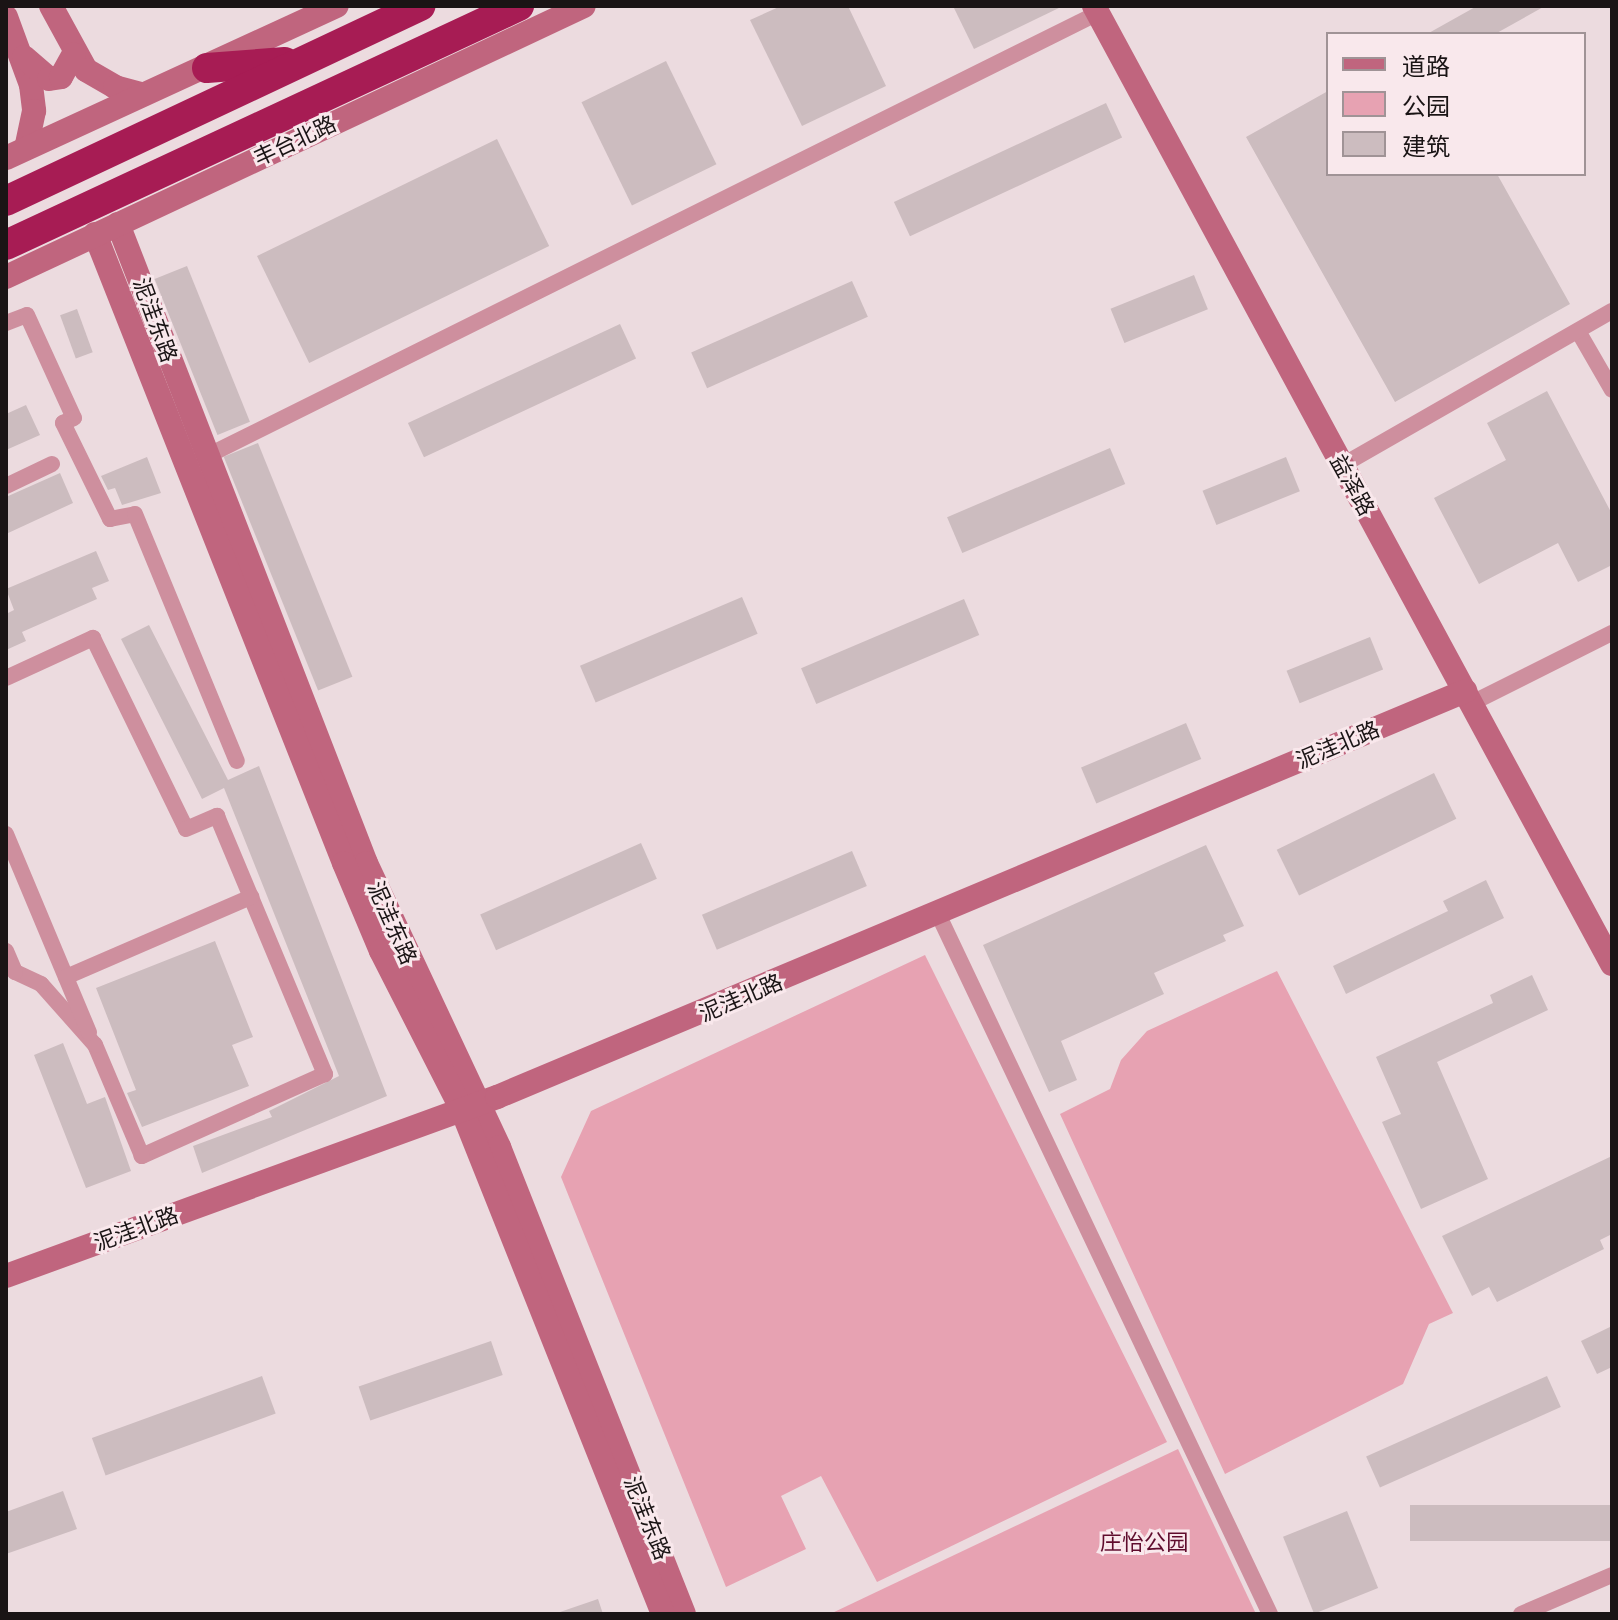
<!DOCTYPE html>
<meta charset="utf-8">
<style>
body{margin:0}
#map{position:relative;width:1618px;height:1620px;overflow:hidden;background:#ecdbdf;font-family:Manrope,"Noto Sans SC",sans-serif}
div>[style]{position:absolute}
.green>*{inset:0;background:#e7a2b2}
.building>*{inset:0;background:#ccbcbf;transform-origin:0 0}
.street>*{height:16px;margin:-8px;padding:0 8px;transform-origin:8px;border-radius:8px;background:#ce8f9e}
.secondary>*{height:24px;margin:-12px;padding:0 12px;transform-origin:12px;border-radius:12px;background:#c0657e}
.highway>*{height:30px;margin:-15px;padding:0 15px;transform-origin:15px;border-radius:15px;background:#a71c54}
span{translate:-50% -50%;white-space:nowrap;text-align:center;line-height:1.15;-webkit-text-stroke:6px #f9e8ec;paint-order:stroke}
.street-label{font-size:22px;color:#1a1415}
.park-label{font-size:22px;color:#5f0c2d}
.frame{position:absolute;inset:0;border:8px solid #1a1415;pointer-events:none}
.legend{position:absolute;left:1326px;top:32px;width:260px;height:144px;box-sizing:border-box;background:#f9e8ec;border:2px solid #a09396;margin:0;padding:10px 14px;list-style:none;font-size:24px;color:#1a1415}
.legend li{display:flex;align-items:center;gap:16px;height:40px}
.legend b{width:40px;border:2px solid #a09396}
</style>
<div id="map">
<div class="green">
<div style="clip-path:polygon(925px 955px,1167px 1442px,877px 1582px,821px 1476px,781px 1496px,806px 1549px,726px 1587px,561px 1177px,591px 1111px)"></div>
<div style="clip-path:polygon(1277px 971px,1453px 1313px,1429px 1324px,1403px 1384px,1225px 1474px,1060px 1114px,1110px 1089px,1121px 1060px,1147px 1031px)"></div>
<div style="clip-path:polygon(1178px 1449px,1256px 1614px,830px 1614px)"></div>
</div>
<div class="building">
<div style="clip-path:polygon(781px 6px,848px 6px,886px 86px,802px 126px,750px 20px)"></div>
<div style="clip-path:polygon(953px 6px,1063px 6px,974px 49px)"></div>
<div style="clip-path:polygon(1477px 6px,1545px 6px,1495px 34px,1427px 34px)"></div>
<div style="left:666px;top:61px;width:115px;height:94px;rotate:64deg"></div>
<div style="clip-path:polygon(1328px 91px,1328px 174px,1497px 174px,1570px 304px,1395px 402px,1246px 137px)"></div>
<div style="left:1106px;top:103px;width:38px;height:234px;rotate:65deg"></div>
<div style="left:497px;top:139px;width:119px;height:267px;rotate:64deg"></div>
<div style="left:187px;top:266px;width:168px;height:35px;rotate:68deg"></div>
<div style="left:1194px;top:275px;width:37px;height:90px;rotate:68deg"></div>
<div style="left:852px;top:281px;width:39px;height:176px;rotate:66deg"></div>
<div style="left:77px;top:309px;width:46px;height:18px;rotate:70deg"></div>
<div style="left:620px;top:324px;width:38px;height:234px;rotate:65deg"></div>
<div style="clip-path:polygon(1547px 391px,1612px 514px,1612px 565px,1578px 582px,1558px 543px,1479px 584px,1434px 498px,1506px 460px,1487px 423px)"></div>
<div style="clip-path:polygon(26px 405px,40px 435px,6px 450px,6px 414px)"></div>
<div style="left:258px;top:443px;width:252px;height:37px;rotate:68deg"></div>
<div style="left:1110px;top:448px;width:39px;height:177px;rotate:67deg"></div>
<div style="clip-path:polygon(147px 457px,161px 493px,122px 505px,115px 488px,108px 490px,101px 476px)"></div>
<div style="left:1286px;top:457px;width:37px;height:90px;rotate:68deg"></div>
<div style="clip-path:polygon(60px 473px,73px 503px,6px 534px,6px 497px)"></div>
<div style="clip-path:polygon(96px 551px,109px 581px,92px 588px,97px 599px,22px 632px,26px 641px,6px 650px,6px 614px,14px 610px,6px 589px)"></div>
<div style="left:742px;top:597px;width:40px;height:176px;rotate:67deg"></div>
<div style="left:964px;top:599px;width:39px;height:177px;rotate:67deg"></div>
<div style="clip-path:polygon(149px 625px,228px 780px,259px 766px,387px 1096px,202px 1173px,193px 1146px,272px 1117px,269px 1111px,339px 1076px,224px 788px,202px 799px,121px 639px)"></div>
<div style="left:1370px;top:637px;width:35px;height:90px;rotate:68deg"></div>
<div style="left:1186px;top:723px;width:39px;height:114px;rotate:67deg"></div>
<div style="left:1434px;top:773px;width:51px;height:175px;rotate:64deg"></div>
<div style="left:641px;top:843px;width:39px;height:176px;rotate:66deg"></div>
<div style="clip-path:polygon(1206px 845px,1244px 926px,1223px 935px,1226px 941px,1154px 973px,1164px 994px,1061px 1041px,1077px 1080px,1049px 1092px,983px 945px)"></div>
<div style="left:852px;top:851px;width:38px;height:163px;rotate:67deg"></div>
<div style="clip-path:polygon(1486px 880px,1504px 918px,1346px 994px,1333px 966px,1448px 911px,1443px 901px)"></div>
<div style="clip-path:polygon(215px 941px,253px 1037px,232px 1045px,249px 1086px,142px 1127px,127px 1093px,136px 1090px,96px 988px)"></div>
<div style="clip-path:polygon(1532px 975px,1548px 1010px,1437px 1062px,1488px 1179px,1421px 1209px,1382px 1122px,1401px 1114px,1376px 1057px,1493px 1003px,1490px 995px)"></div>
<div style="clip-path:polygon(63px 1043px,87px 1104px,105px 1097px,131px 1171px,86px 1188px,34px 1055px)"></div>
<div style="clip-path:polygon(1612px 1156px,1612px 1234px,1600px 1240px,1604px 1249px,1497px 1302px,1489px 1287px,1472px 1296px,1442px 1236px)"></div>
<div style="clip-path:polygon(1612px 1326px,1612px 1367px,1597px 1374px,1581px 1341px)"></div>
<div style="left:491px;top:1341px;width:36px;height:140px;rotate:71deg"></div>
<div style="left:262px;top:1376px;width:40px;height:181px;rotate:70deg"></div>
<div style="left:1547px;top:1376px;width:34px;height:198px;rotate:66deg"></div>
<div style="clip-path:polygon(63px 1491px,77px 1529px,6px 1554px,6px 1512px)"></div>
<div style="left:1612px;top:1505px;width:36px;height:202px;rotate:90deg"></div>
<div style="left:1347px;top:1511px;width:83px;height:69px;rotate:68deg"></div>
<div style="clip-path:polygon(598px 1599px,603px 1614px,561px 1614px,560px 1612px)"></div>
</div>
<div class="street">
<div style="left:6px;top:323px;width:22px;rotate:-21deg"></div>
<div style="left:27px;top:315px;width:113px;rotate:65.5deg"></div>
<div style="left:74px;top:418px;width:12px;rotate:156deg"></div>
<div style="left:63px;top:423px;width:107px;rotate:63.9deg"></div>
<div style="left:110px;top:519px;width:25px;rotate:-11deg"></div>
<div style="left:135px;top:514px;width:267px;rotate:67.6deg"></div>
<div style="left:1578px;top:331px;width:68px;rotate:60deg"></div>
<div style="left:205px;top:457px;width:997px;rotate:-26.44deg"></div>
<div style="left:1341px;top:466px;width:312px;rotate:-29.8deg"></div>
<div style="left:6px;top:486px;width:51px;rotate:-25.6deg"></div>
<div style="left:6px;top:678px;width:96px;rotate:-24.7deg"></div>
<div style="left:93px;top:638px;width:212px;rotate:64deg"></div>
<div style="left:186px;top:829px;width:34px;rotate:-23deg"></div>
<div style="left:217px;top:816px;width:280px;rotate:67.3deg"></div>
<div style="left:325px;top:1074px;width:201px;rotate:155.9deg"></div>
<div style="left:142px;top:1156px;width:121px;rotate:-112.9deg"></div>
<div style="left:95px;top:1045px;width:81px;rotate:-131.5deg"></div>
<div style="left:41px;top:984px;width:29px;rotate:-155deg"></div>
<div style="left:15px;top:972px;width:23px;rotate:-113deg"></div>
<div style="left:1472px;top:703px;width:157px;rotate:-26.6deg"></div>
<div style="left:6px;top:834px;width:215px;rotate:67.3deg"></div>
<div style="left:939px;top:916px;width:773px;rotate:64.63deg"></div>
<div style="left:66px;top:977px;width:202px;rotate:-23.4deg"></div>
<div style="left:1521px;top:1614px;width:99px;rotate:-23.2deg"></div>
</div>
<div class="secondary">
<div style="left:51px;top:6px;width:73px;rotate:61.3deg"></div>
<div style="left:86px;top:70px;width:34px;rotate:30deg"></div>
<div style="left:115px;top:87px;width:28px;rotate:15deg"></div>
<div style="left:1094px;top:6px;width:1089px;rotate:61.6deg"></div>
<div style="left:6px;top:17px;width:72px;rotate:69.8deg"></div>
<div style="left:31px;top:85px;width:26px;rotate:83deg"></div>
<div style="left:34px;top:111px;width:38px;rotate:102deg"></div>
<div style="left:24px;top:57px;width:33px;rotate:41deg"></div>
<div style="left:49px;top:79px;width:12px;rotate:-9deg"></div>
<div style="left:61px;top:77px;width:26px;rotate:-61deg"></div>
<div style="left:6px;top:158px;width:364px;rotate:-24.7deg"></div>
<div style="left:118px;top:224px;width:685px;rotate:68.79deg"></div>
<div style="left:366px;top:863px;width:314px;rotate:64.9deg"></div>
<div style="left:499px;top:1147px;width:502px;rotate:68.39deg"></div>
<div style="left:95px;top:234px;width:676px;rotate:68.4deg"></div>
<div style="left:344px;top:863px;width:95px;rotate:67.2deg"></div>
<div style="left:381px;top:951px;width:178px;rotate:63deg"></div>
<div style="left:462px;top:1110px;width:543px;rotate:68.26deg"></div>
<div style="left:6px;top:277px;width:638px;rotate:-25.12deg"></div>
<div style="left:6px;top:1276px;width:523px;rotate:-20.03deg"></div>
<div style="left:497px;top:1097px;width:1050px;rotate:-22.75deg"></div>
</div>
<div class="highway">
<div style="left:207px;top:68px;width:78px;rotate:-4.4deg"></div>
<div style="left:6px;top:201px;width:458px;rotate:-25.2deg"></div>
<div style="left:6px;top:245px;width:566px;rotate:-24.98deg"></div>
</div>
<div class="street-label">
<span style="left:295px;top:141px;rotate:-25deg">丰台北路</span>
<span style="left:155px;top:320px;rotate:70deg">泥洼东路</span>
<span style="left:1352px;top:485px;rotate:61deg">益泽路</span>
<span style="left:1338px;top:745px;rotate:-23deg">泥洼北路</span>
<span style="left:392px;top:923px;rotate:66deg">泥洼东路</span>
<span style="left:741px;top:998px;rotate:-23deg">泥洼北路</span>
<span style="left:136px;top:1229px;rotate:-20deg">泥洼北路</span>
<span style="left:647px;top:1518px;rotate:68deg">泥洼东路</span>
</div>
<div class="park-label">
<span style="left:1144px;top:1543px">庄怡公园</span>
</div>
<div class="frame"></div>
<ul class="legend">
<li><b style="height:10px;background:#c0657e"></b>道路</li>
<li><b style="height:22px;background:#e7a2b2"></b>公园</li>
<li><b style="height:22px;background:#ccbcbf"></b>建筑</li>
</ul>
</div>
